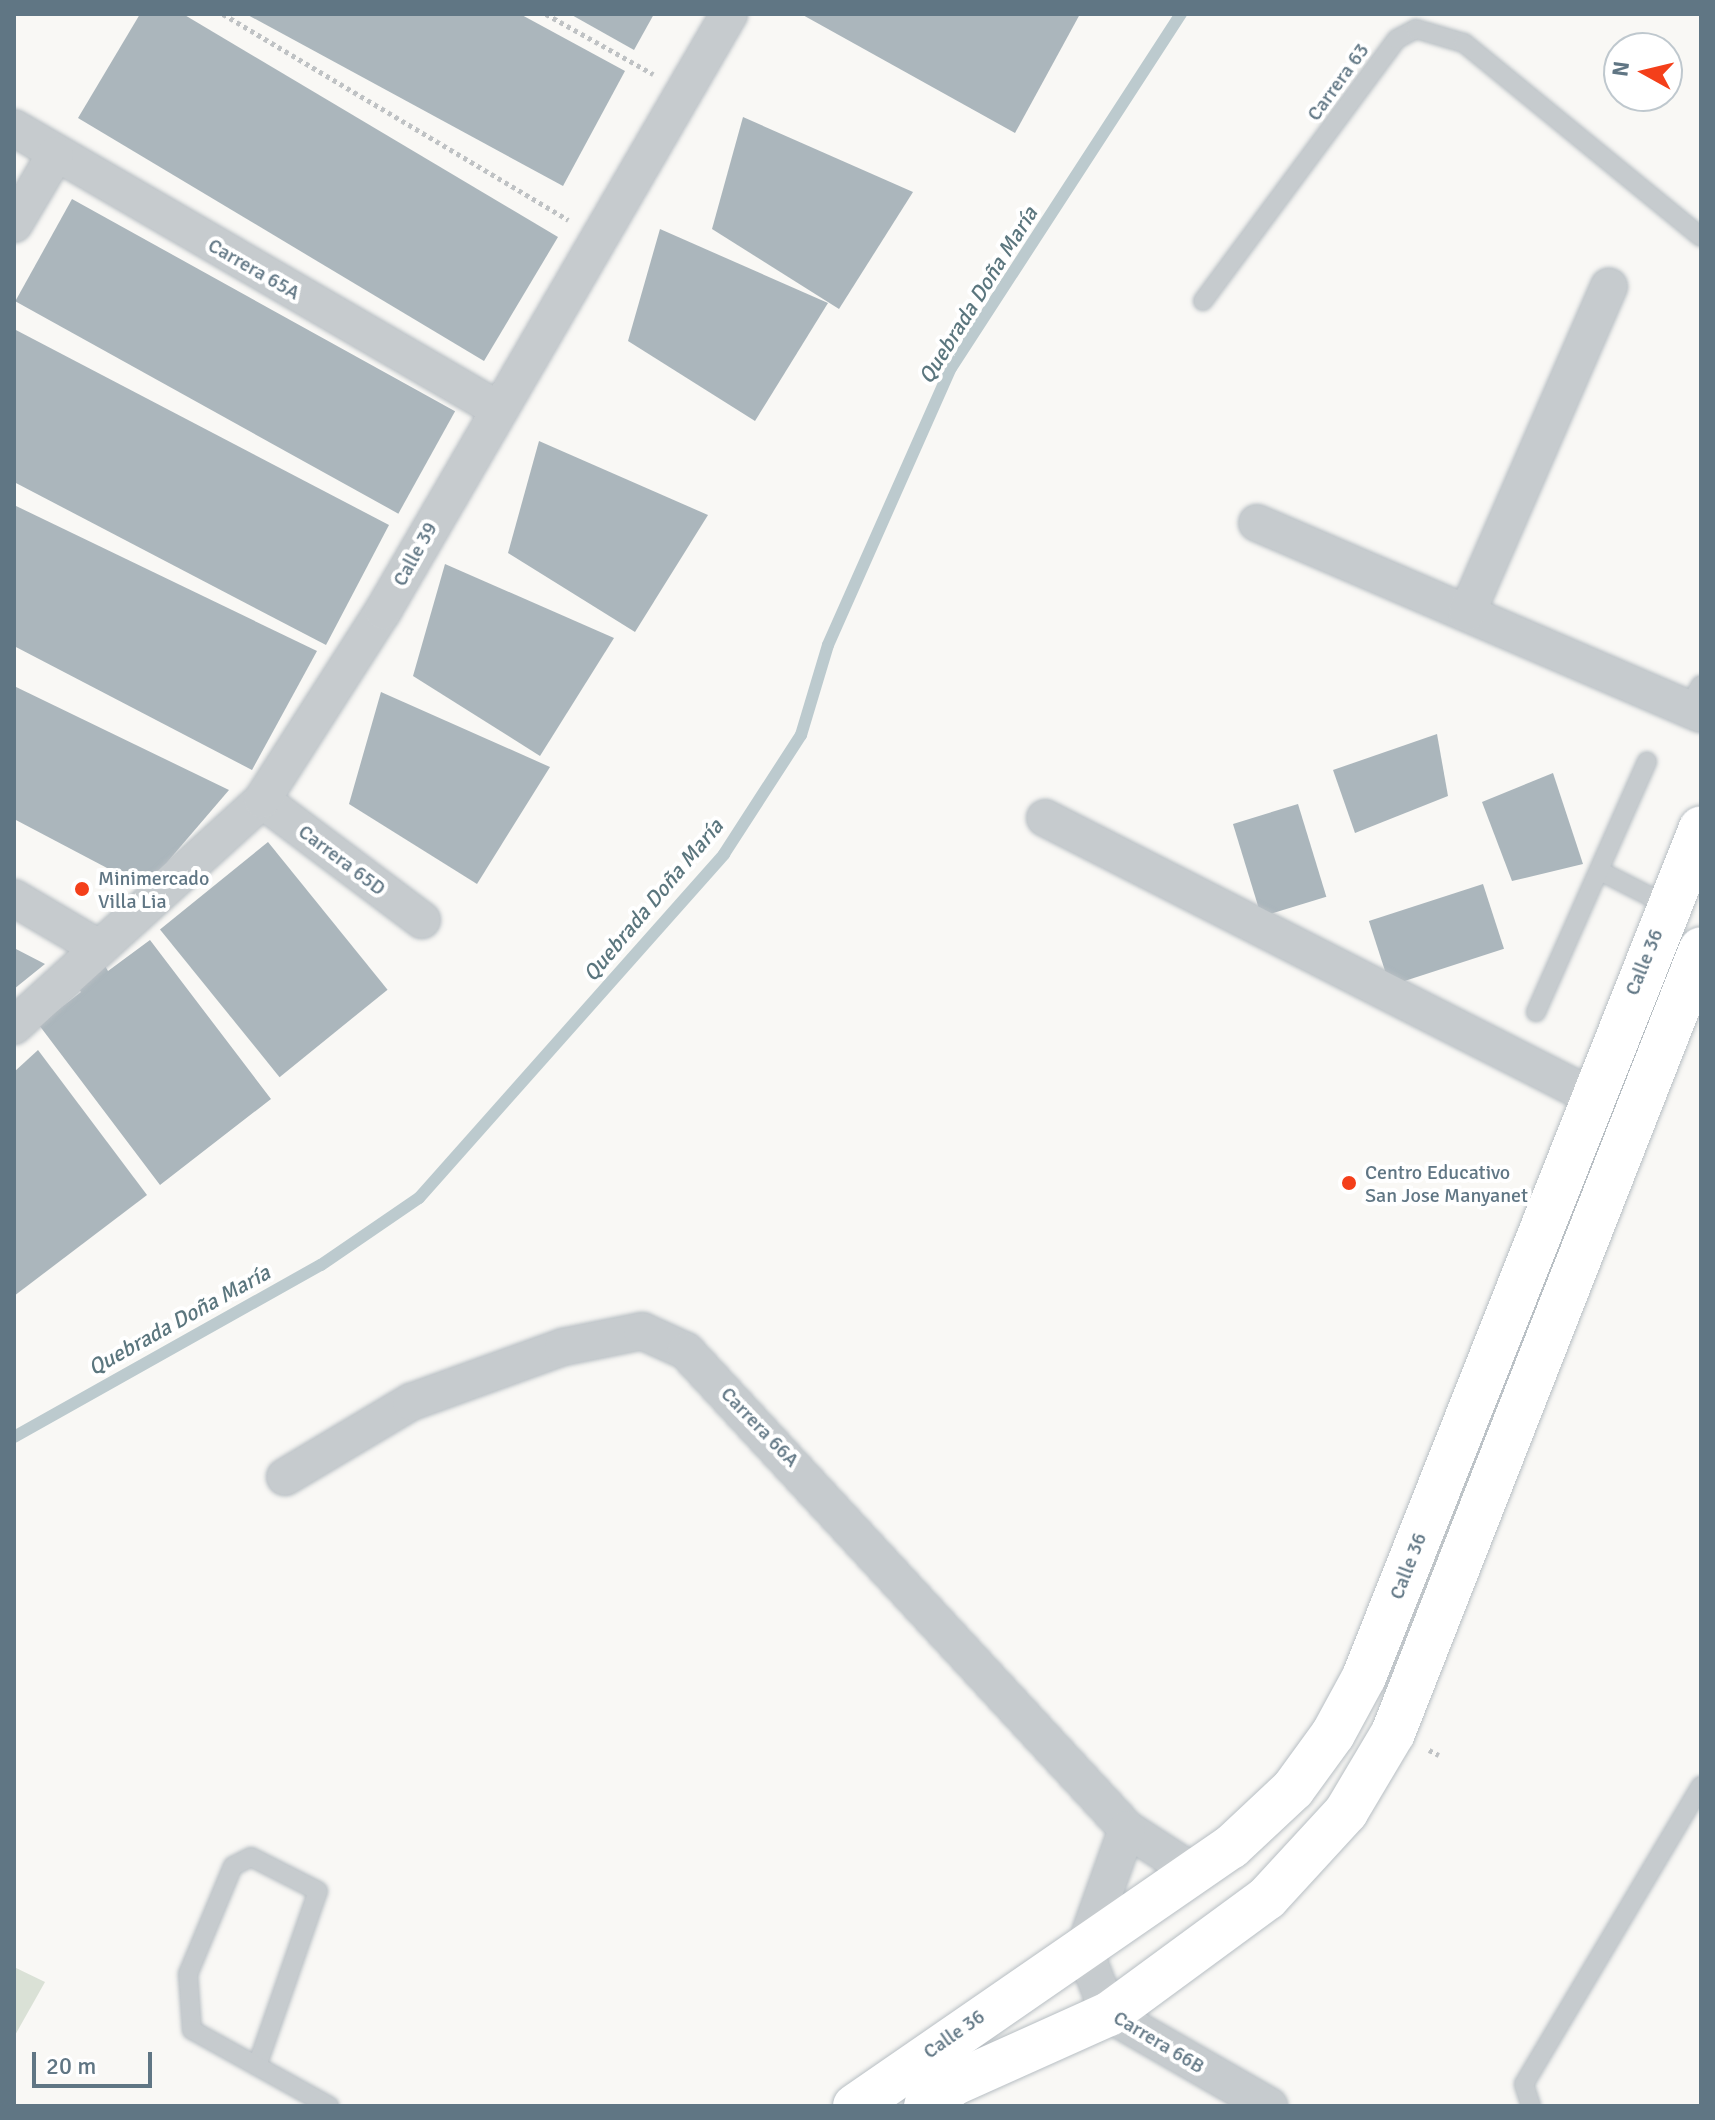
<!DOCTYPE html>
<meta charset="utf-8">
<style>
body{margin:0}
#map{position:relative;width:1715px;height:2120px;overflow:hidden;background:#f9f8f5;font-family:Signika,sans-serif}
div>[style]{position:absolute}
.green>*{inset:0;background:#dae1d6}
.stream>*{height:12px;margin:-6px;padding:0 6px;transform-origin:6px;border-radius:6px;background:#bccace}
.building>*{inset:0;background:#abb6bc;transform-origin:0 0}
.path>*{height:5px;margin-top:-2.5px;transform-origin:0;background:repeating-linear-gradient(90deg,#bfc2c4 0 4px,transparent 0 8px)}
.roads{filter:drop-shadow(0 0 2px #b7bec3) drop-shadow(0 0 2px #b7bec3)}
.lane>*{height:18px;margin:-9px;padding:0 9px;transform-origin:9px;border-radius:9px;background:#c6cbce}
.street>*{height:36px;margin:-18px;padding:0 18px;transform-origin:18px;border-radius:18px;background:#c6cbce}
.secondary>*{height:44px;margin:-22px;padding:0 22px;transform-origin:22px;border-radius:22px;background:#fff}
.dots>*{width:22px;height:22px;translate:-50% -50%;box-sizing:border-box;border:4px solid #fff;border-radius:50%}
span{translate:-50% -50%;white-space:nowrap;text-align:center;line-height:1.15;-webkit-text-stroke:8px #fff;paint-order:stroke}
.street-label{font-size:20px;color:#607684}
.poi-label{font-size:20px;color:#607684}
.left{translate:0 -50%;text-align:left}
.water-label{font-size:22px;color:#5b767e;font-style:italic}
.frame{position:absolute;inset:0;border:16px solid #607684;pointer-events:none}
.north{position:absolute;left:1603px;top:32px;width:80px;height:80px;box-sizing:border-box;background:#fff;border:2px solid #bfc8ce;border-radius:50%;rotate:278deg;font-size:22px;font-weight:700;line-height:32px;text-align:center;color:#607684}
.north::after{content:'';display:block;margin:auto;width:28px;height:36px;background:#f43f1a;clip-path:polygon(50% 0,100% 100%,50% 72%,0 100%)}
.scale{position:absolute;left:32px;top:2052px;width:120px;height:36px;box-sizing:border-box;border:4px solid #607684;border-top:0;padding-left:10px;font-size:24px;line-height:28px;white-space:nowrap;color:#607684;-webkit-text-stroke:6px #fff;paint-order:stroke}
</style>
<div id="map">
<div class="green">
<div style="clip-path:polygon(14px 1967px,45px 1982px,14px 2037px)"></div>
</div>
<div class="stream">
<div style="left:14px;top:1437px;width:352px;rotate:-29.3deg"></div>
<div style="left:321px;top:1265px;width:119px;rotate:-34.4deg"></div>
<div style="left:419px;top:1198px;width:460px;rotate:-48.4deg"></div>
<div style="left:724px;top:854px;width:142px;rotate:-57.1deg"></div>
<div style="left:801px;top:735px;width:94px;rotate:-73.3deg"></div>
<div style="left:828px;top:645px;width:303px;rotate:-66.1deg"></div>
<div style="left:951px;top:368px;width:422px;rotate:-57deg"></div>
</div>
<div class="building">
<div style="clip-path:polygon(140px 14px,183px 14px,558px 237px,484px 361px,78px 118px)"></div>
<div style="clip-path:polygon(246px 14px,520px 14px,625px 71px,563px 186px)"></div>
<div style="clip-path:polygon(570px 14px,654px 14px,634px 50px)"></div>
<div style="clip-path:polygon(801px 14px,1080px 14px,1015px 133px)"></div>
<div style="clip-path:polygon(743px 117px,913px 192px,839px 309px,712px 229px)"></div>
<div style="left:72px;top:199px;width:438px;height:117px;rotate:29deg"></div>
<div style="clip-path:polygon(660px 229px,828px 303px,755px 421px,628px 341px)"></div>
<div style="clip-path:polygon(14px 329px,389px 525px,326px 645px,14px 482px)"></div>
<div style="clip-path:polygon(539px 441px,708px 515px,635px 632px,508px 553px)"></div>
<div style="clip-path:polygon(14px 505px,317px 651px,252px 770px,14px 646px)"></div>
<div style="clip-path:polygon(445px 564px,614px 638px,540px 756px,413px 676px)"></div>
<div style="clip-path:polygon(14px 686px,229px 790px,145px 888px,14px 819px)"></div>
<div style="clip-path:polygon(381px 692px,550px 767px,477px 884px,349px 804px)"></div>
<div style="clip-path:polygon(1437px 734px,1448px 796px,1355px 833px,1333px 770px)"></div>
<div style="clip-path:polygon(1553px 773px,1583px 864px,1512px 881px,1482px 802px)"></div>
<div style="left:1298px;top:804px;width:97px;height:68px;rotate:73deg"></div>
<div style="left:268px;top:842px;width:190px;height:139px;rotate:51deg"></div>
<div style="left:1483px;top:884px;width:68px;height:120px;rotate:72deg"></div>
<div style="clip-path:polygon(150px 940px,271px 1099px,160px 1185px,39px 1025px,81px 992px,74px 983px,102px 961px,108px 971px)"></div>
<div style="clip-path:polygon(14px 948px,45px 964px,14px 989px)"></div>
<div style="clip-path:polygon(38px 1050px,147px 1195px,14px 1296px,14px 1072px)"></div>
</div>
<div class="path">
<div style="left:223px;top:14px;width:402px;rotate:30.8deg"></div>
<div style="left:546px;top:14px;width:123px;rotate:29.3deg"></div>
<div style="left:1429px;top:1750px;width:11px;rotate:27deg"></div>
</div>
<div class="roads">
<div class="lane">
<div style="left:1203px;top:301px;width:326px;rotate:-53.5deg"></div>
<div style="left:1397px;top:39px;width:21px;rotate:-28deg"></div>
<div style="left:1416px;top:29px;width:50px;rotate:16.3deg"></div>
<div style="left:1464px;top:43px;width:306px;rotate:39.3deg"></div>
<div style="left:1688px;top:709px;width:27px;rotate:-62deg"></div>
<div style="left:1602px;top:872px;width:73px;rotate:26.9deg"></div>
<div style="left:1536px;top:1012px;width:274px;rotate:-66.1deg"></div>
<div style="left:257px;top:2066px;width:185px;rotate:-70.8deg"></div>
<div style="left:318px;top:1891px;width:75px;rotate:-153.1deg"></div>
<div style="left:251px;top:1857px;width:20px;rotate:153deg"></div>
<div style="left:233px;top:1866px;width:117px;rotate:112.6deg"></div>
<div style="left:188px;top:1974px;width:56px;rotate:85.9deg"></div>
<div style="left:192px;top:2030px;width:157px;rotate:29deg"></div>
<div style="left:1531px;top:2106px;width:23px;rotate:-108deg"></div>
<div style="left:1524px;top:2084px;width:347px;rotate:-59.3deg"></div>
</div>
<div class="street">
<div style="left:14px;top:128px;width:557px;rotate:30.15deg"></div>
<div style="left:14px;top:224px;width:80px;rotate:-59.3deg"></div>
<div style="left:1257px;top:523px;width:483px;rotate:23.3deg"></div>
<div style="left:1467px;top:613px;width:356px;rotate:-66.5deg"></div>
<div style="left:262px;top:800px;width:200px;rotate:36.9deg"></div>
<div style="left:1045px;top:818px;width:613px;rotate:26.98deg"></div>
<div style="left:14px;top:898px;width:99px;rotate:30.5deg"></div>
<div style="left:14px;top:1026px;width:336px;rotate:-42.3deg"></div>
<div style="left:262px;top:800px;width:224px;rotate:-57.4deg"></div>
<div style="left:383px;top:611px;width:690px;rotate:-59.9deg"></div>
<div style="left:285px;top:1477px;width:147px;rotate:-30.8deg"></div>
<div style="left:411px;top:1402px;width:162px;rotate:-19.9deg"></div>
<div style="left:563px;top:1347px;width:81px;rotate:-11.4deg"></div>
<div style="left:642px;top:1331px;width:48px;rotate:24.4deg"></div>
<div style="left:686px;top:1351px;width:650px;rotate:47.31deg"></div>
<div style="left:1127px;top:1829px;width:81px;rotate:32.9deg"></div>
<div style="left:1127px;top:1829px;width:127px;rotate:109.7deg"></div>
<div style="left:1084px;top:1949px;width:70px;rotate:69deg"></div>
<div style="left:1109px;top:2014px;width:185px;rotate:29.9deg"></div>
</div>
<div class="secondary">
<div style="left:855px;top:2106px;width:457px;rotate:-34.6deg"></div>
<div style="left:1231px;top:1847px;width:85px;rotate:-43.1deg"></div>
<div style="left:1293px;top:1789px;width:68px;rotate:-54deg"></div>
<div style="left:1333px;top:1734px;width:65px;rotate:-61.5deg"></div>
<div style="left:1364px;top:1677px;width:913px;rotate:-68.35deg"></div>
<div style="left:926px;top:2106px;width:35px;rotate:-39deg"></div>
<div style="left:953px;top:2084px;width:171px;rotate:-24.2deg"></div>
<div style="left:1109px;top:2014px;width:196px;rotate:-36.3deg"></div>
<div style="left:1267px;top:1898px;width:117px;rotate:-47.4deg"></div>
<div style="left:1346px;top:1812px;width:92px;rotate:-59.3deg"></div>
<div style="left:1393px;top:1733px;width:842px;rotate:-68.55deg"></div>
</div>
</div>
<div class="dots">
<div style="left:82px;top:889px;background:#f43f1a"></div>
<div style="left:1349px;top:1183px;background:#f43f1a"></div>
</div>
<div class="street-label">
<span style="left:1338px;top:82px;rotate:-54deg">Carrera 63</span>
<span style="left:254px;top:269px;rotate:30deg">Carrera 65A</span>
<span style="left:415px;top:554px;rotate:-61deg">Calle 39</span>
<span style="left:342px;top:860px;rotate:37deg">Carrera 65D</span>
<span style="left:1644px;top:962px;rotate:-68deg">Calle 36</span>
<span style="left:760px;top:1427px;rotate:46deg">Carrera 66A</span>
<span style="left:1408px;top:1566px;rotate:-69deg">Calle 36</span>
<span style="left:954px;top:2034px;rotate:-35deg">Calle 36</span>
<span style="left:1159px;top:2042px;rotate:31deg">Carrera 66B</span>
</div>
<div class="poi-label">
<span class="left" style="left:98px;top:890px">Minimercado<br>Villa Lia</span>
<span class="left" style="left:1365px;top:1184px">Centro Educativo<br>San Jose Manyanet</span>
</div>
<div class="water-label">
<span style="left:978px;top:295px;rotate:-58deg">Quebrada Doña María</span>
<span style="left:653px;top:900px;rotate:-50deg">Quebrada Doña María</span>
<span style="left:179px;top:1320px;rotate:-29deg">Quebrada Doña María</span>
</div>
<div class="frame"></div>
<div class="north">N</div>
<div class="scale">20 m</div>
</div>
